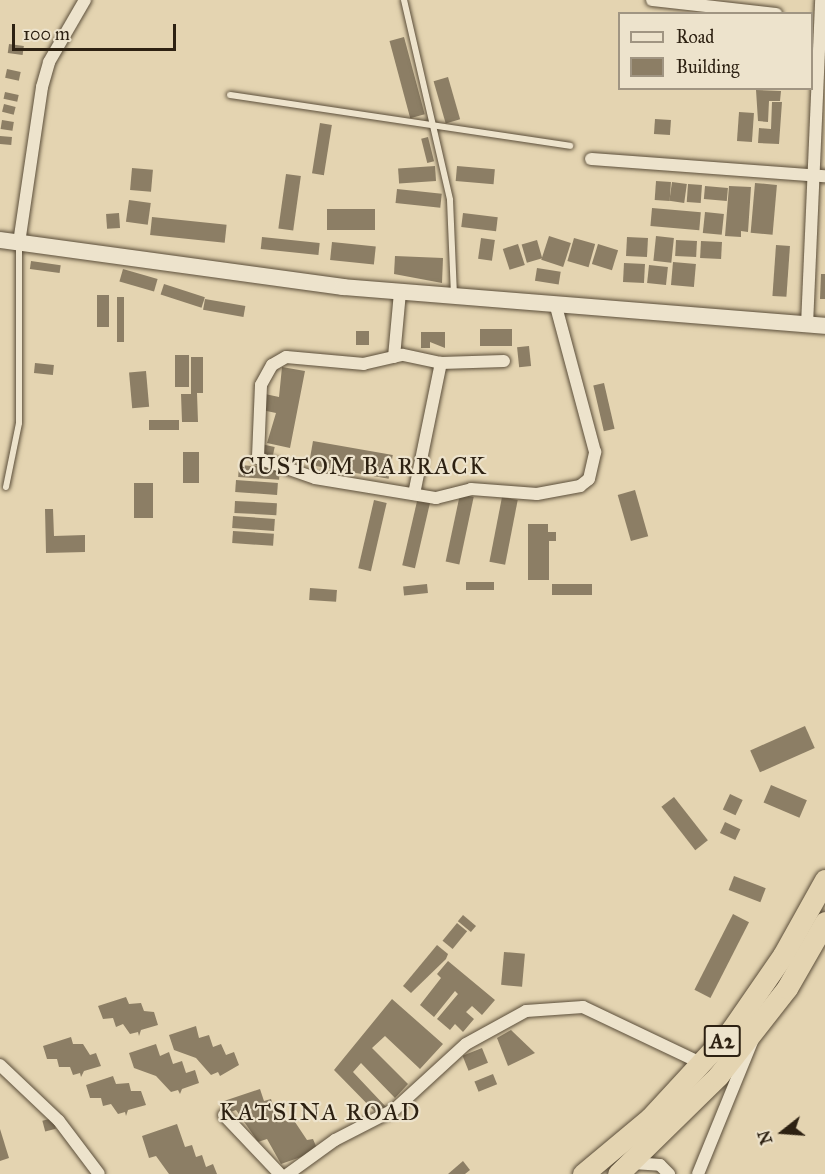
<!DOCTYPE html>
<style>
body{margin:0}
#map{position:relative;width:825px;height:1174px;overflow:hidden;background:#e4d4b1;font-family:"IM FELL Great Primer",serif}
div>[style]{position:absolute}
.building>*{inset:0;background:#8c7e65;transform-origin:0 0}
.roads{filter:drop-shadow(0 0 2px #5b4e3a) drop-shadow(0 0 2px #5b4e3a)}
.lane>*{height:6px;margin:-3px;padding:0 3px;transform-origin:3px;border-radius:3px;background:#ede3cc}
.street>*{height:12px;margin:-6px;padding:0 6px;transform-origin:6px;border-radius:6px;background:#ede3cc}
.secondary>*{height:16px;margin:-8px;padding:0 8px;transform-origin:8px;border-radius:8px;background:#ede3cc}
.highway>*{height:21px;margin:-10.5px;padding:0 10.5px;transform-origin:10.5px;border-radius:10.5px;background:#e4d4b1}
span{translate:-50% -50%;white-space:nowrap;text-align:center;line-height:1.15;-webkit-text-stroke:4.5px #ede3cc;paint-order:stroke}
.shield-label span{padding:2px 4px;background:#ede3cc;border:2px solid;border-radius:4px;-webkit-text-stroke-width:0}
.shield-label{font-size:21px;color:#2d2112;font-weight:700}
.neighbourhood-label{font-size:24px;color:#2d2112;letter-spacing:1.5px}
.legend{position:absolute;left:618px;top:12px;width:195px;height:78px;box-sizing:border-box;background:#ede3cc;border:2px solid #a09582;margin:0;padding:8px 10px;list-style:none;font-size:18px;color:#2d2112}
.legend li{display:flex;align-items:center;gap:12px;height:30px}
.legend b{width:30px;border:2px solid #a09582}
.north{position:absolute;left:753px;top:1102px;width:60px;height:60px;-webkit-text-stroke:4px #ede3cc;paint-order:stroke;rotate:253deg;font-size:16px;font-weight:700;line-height:24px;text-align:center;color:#2d2112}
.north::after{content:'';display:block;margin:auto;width:21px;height:27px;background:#2d2112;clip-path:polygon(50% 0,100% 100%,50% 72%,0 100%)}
.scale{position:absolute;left:12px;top:24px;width:164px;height:27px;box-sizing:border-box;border:3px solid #2d2112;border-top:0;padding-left:8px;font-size:18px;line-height:21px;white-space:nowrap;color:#2d2112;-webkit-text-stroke:4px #ede3cc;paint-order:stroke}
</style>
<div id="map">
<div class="building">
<div style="left:404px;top:37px;width:80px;height:15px;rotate:75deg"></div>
<div style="left:9px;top:44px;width:15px;height:9px;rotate:8deg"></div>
<div style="left:7px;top:69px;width:14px;height:9px;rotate:12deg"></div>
<div style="left:448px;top:77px;width:44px;height:15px;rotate:74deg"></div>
<div style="clip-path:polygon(756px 90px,781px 91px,780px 101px,769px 101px,768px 122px,758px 121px)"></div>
<div style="left:5px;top:92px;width:14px;height:7px;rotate:12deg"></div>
<div style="clip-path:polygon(772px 102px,782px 102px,779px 144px,758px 143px,759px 128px,771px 129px)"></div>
<div style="left:4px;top:104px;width:12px;height:8px;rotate:14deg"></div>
<div style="left:739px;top:112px;width:15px;height:29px;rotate:4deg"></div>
<div style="left:655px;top:119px;width:16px;height:15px;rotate:4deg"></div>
<div style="left:2px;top:120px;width:12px;height:9px;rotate:9deg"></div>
<div style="left:320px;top:123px;width:12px;height:51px;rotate:9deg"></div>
<div style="left:0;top:136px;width:12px;height:8px;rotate:5deg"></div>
<div style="left:428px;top:137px;width:25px;height:7px;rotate:76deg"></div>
<div style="left:435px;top:166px;width:15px;height:37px;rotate:86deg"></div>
<div style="left:457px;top:166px;width:38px;height:15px;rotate:5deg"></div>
<div style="left:132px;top:168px;width:21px;height:22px;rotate:5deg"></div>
<div style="left:286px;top:174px;width:15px;height:55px;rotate:8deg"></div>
<div style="left:656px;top:181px;width:15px;height:19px;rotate:4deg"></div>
<div style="left:672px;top:182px;width:15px;height:19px;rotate:8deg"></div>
<div style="left:755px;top:183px;width:22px;height:50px;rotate:5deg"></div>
<div style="left:688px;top:184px;width:14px;height:18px;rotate:4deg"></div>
<div style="left:705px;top:186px;width:23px;height:13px;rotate:5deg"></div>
<div style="clip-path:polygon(729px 186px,751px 187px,748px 232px,741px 231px,741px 237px,725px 236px)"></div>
<div style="left:397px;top:189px;width:45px;height:14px;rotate:6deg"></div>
<div style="left:129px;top:200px;width:22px;height:22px;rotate:8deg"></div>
<div style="left:652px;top:208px;width:49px;height:18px;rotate:5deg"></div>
<div style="left:327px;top:209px;width:48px;height:21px"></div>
<div style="left:705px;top:212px;width:19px;height:21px;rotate:6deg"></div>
<div style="left:119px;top:213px;width:15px;height:13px;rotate:86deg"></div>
<div style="left:463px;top:213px;width:35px;height:14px;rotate:7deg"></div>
<div style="left:152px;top:217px;width:75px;height:18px;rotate:6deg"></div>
<div style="left:549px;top:236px;width:23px;height:25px;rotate:18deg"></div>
<div style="left:656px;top:236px;width:18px;height:25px;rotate:6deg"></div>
<div style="left:262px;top:237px;width:58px;height:12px;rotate:6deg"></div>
<div style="left:627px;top:237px;width:21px;height:19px;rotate:3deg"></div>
<div style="left:481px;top:238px;width:14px;height:21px;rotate:8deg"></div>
<div style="left:574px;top:238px;width:22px;height:24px;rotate:16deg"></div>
<div style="left:537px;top:240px;width:19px;height:16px;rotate:74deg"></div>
<div style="left:676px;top:240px;width:21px;height:16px;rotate:3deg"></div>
<div style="left:701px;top:241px;width:21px;height:17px;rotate:3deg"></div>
<div style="left:332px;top:242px;width:44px;height:18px;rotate:6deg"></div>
<div style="left:518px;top:244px;width:22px;height:16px;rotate:72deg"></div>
<div style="left:598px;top:244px;width:21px;height:21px;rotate:17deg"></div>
<div style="left:776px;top:245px;width:14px;height:51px;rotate:4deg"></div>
<div style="clip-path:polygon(395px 256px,443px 258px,442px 283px,394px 274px)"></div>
<div style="left:31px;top:261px;width:30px;height:8px;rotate:8deg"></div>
<div style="left:673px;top:262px;width:23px;height:23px;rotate:5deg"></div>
<div style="left:624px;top:263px;width:21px;height:19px;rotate:3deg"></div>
<div style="left:649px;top:265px;width:19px;height:18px;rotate:6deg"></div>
<div style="left:537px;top:268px;width:24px;height:13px;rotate:9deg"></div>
<div style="left:123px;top:269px;width:36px;height:13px;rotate:16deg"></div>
<div style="clip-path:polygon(821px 274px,825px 274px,825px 299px,820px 299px)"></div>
<div style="left:164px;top:284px;width:43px;height:11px;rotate:18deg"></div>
<div style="left:97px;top:295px;width:12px;height:32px"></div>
<div style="left:117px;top:297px;width:7px;height:45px"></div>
<div style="left:205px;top:299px;width:41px;height:11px;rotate:10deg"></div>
<div style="left:480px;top:329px;width:32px;height:17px"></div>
<div style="left:356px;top:331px;width:13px;height:14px"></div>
<div style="clip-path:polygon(421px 332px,445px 332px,445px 348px,430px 342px,430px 348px,421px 348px)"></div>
<div style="left:529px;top:346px;width:20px;height:12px;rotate:84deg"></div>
<div style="left:189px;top:355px;width:32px;height:14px;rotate:90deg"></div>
<div style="clip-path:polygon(191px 357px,203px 357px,203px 393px,197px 393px,198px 422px,182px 422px,181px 394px,191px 394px)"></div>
<div style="left:35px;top:363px;width:19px;height:10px;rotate:6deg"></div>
<div style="clip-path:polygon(282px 367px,305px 371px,290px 448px,267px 443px,276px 413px,262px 410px,265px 394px,279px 397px)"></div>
<div style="left:146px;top:371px;width:36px;height:17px;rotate:85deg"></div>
<div style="left:604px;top:383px;width:47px;height:11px;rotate:77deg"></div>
<div style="left:179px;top:420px;width:10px;height:30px;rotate:90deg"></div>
<div style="left:313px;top:441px;width:81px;height:24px;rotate:10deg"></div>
<div style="left:261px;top:444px;width:14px;height:11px;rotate:12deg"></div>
<div style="left:183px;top:452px;width:16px;height:31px"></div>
<div style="left:239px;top:465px;width:41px;height:12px;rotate:4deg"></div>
<div style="left:236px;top:480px;width:42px;height:12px;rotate:4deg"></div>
<div style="left:134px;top:483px;width:19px;height:35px"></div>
<div style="left:635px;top:490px;width:48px;height:18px;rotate:74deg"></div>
<div style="left:460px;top:494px;width:14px;height:69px;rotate:12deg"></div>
<div style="left:418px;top:497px;width:13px;height:70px;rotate:13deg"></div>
<div style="left:502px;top:497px;width:16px;height:66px;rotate:11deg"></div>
<div style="left:374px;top:500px;width:13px;height:70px;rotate:13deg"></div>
<div style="left:235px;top:501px;width:42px;height:12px;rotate:3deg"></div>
<div style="clip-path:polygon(45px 509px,53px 509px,54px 536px,85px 535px,85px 552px,46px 553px)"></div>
<div style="left:233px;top:516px;width:42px;height:12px;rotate:4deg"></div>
<div style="clip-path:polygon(528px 524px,548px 524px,548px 532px,556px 532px,556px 541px,549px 541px,549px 580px,528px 580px)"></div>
<div style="left:233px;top:531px;width:41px;height:12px;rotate:4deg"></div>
<div style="left:494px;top:582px;width:8px;height:28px;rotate:90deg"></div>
<div style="left:427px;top:584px;width:9px;height:24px;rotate:84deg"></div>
<div style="left:592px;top:584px;width:11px;height:40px;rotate:90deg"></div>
<div style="left:310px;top:588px;width:27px;height:12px;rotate:4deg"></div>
<div style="left:805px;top:726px;width:24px;height:60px;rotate:66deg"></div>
<div style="left:771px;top:785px;width:39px;height:19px;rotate:23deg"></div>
<div style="left:730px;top:794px;width:14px;height:17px;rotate:25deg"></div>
<div style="left:674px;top:797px;width:55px;height:16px;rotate:52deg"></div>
<div style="left:725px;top:822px;width:17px;height:12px;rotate:25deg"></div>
<div style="left:734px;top:876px;width:34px;height:15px;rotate:21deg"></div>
<div style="left:733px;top:914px;width:18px;height:85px;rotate:27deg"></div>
<div style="left:463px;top:915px;width:17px;height:8px;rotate:40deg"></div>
<div style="left:457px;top:923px;width:13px;height:23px;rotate:39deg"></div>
<div style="clip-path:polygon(437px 945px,448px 954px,446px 959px,411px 993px,403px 986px)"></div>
<div style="left:504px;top:952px;width:21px;height:33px;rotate:5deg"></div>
<div style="clip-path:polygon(448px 961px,495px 1000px,482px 1015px,472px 1006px,466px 1012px,474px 1019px,463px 1032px,455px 1024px,450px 1030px,437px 1019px,458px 994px,455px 991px,434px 1017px,420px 1005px,441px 978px,437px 974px)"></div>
<div style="clip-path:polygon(126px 997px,129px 1004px,141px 1003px,144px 1011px,154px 1012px,158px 1025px,141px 1030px,139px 1036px,138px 1032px,130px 1034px,123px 1024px,116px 1027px,113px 1018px,103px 1019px,98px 1006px)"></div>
<div style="clip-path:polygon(392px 999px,443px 1044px,420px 1069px,385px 1036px,372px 1048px,408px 1084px,395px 1098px,361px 1063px,353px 1072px,387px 1108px,380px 1117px,334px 1070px)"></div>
<div style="clip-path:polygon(196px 1026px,199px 1038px,209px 1035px,213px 1047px,221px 1044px,226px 1055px,234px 1052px,239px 1065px,220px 1076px,218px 1072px,211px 1075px,196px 1058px,174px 1050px,169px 1035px)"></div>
<div style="clip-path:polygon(511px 1030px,535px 1053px,508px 1066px,497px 1038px)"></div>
<div style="clip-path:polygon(71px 1037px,73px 1044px,83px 1044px,90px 1055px,96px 1053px,101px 1066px,84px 1071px,81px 1077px,80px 1073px,73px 1075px,70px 1067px,59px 1067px,57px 1059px,47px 1059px,43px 1046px)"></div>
<div style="clip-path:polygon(156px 1044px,160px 1056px,169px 1052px,173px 1064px,182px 1061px,186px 1073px,195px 1070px,199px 1083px,182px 1089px,180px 1094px,178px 1090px,171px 1092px,156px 1076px,134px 1068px,129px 1053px)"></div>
<div style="left:482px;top:1048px;width:16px;height:21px;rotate:68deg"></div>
<div style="left:493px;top:1074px;width:11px;height:20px;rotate:68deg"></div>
<div style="clip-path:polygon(113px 1076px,116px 1084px,129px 1083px,131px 1091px,141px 1091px,146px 1105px,128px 1110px,126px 1116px,125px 1112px,118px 1114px,111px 1104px,103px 1106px,101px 1098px,90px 1098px,86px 1085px)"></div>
<div style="clip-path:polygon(260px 1089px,264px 1101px,271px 1099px,275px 1111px,281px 1109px,286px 1121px,293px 1119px,307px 1140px,313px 1139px,318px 1151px,281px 1164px,267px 1139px,258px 1142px,236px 1110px,228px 1113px,224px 1101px)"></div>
<div style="left:53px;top:1118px;width:11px;height:11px;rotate:75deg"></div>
<div style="clip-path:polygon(177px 1124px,185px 1147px,192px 1145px,196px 1157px,202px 1155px,206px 1167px,213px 1164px,217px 1174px,169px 1174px,156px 1156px,149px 1158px,142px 1136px)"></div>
<div style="clip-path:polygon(0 1129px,9px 1158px,0 1161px)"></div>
<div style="clip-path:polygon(463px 1161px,470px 1170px,465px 1174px,448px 1174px)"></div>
</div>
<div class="roads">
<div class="lane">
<div style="left:404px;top:0;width:205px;rotate:77deg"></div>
<div style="left:450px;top:200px;width:94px;rotate:87.6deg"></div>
<div style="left:230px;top:95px;width:344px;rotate:8.5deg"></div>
<div style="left:6px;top:487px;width:65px;rotate:-78.5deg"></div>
<div style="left:19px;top:423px;width:180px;rotate:-90deg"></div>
</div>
<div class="street">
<div style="left:652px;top:0;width:125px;rotate:6.4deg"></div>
<div style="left:591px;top:159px;width:235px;rotate:4.2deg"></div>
<div style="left:19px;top:243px;width:158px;rotate:-81.6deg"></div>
<div style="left:42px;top:87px;width:26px;rotate:-74deg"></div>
<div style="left:49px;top:62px;width:72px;rotate:-59.9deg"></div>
<div style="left:807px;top:325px;width:325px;rotate:-87.5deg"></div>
<div style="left:394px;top:357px;width:65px;rotate:-84.7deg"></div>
<div style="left:504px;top:361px;width:63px;rotate:178.2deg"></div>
<div style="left:441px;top:363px;width:40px;rotate:-168deg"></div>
<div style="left:402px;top:355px;width:39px;rotate:167deg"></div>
<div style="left:364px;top:364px;width:78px;rotate:-174.9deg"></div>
<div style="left:286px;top:357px;width:16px;rotate:150deg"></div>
<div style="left:272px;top:365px;width:23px;rotate:119deg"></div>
<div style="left:261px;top:385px;width:73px;rotate:92.4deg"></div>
<div style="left:258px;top:458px;width:60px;rotate:19.3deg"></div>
<div style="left:315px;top:478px;width:123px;rotate:9.4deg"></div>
<div style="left:436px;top:498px;width:36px;rotate:-14deg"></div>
<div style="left:471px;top:489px;width:66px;rotate:4.3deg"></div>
<div style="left:537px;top:494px;width:44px;rotate:-10.5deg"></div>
<div style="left:580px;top:486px;width:11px;rotate:-38deg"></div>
<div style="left:589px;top:479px;width:28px;rotate:-77deg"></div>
<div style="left:595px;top:452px;width:151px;rotate:-105deg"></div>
<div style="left:414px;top:494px;width:134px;rotate:-78.4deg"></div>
<div style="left:0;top:1065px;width:81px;rotate:43.5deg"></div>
<div style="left:59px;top:1121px;width:66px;rotate:53deg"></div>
<div style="left:224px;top:1115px;width:81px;rotate:46.5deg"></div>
<div style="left:633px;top:1163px;width:27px;rotate:4deg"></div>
<div style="left:660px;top:1165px;width:13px;rotate:45deg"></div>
<div style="left:288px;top:1174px;width:58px;rotate:-35.9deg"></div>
<div style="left:335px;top:1140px;width:68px;rotate:-27.3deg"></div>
<div style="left:395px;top:1109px;width:96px;rotate:-42.5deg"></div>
<div style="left:466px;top:1044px;width:68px;rotate:-28.8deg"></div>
<div style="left:526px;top:1011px;width:57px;rotate:-4deg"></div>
<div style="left:583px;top:1007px;width:133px;rotate:25.4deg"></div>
<div style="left:698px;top:1174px;width:143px;rotate:-67.8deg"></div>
</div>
<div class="secondary">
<div style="left:0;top:240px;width:346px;rotate:7.8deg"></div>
<div style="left:343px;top:287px;width:484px;rotate:4.6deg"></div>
</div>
<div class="highway">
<div style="left:583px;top:1174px;width:87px;rotate:-39.9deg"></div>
<div style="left:650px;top:1118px;width:121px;rotate:-47.3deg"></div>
<div style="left:732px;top:1029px;width:90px;rotate:-55.4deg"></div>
<div style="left:783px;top:955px;width:86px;rotate:-60.8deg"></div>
<div style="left:618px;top:1174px;width:140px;rotate:-44.4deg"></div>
<div style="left:718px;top:1076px;width:112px;rotate:-51.9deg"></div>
<div style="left:787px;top:988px;width:76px;rotate:-60.1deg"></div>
</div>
</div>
<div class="shield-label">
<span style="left:722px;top:1041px">A2</span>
</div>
<div class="neighbourhood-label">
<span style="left:363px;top:467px">CUSTOM BARRACK</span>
<span style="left:320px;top:1113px">KATSINA ROAD</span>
</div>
<ul class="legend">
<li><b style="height:8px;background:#ede3cc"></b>Road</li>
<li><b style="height:16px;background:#8c7e65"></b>Building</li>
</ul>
<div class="north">N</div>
<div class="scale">100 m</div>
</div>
